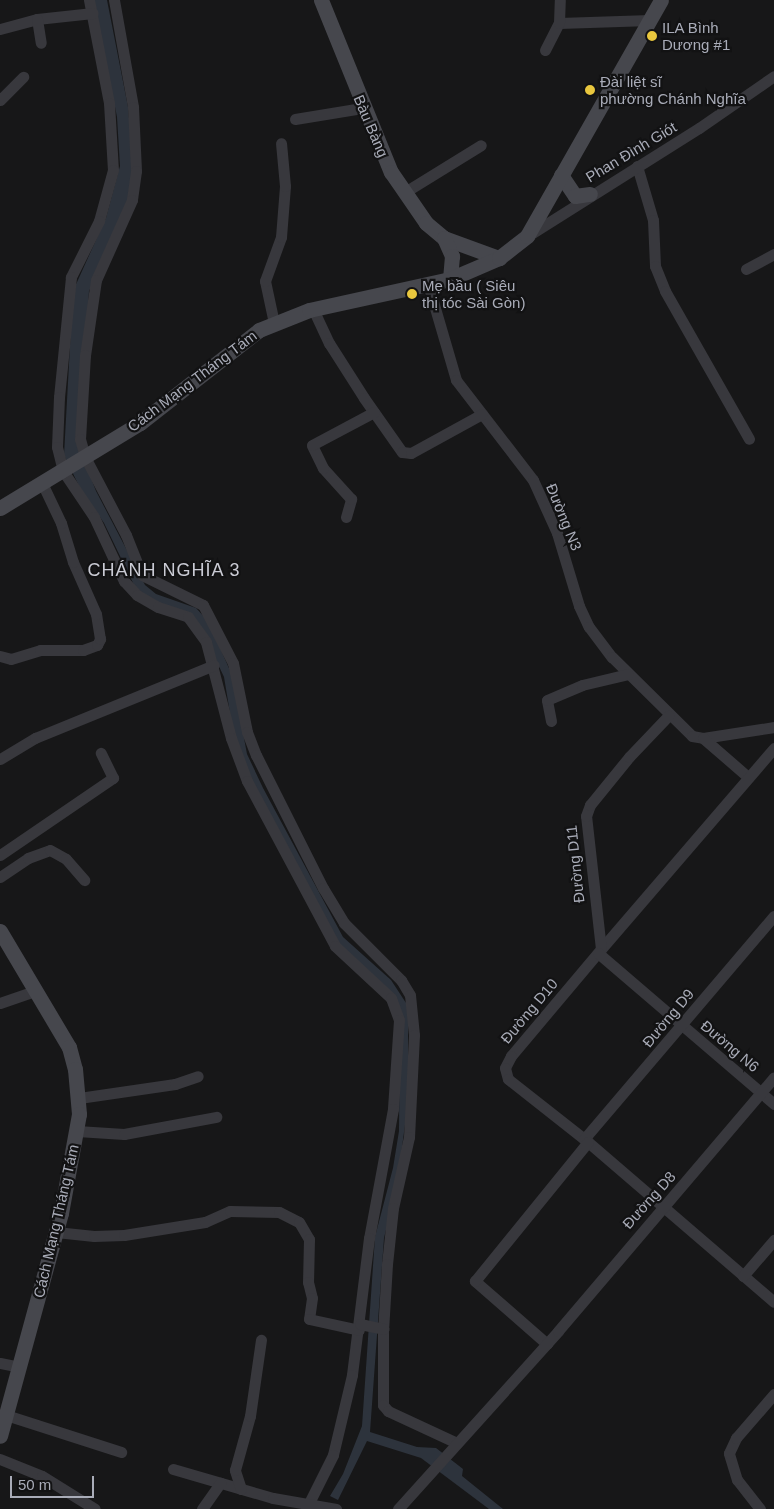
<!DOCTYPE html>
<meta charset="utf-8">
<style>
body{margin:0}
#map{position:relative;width:774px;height:1509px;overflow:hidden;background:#171718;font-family:Helvetica,sans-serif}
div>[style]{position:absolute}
.water>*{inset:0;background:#2d333c}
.street>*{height:11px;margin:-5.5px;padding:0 5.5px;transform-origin:5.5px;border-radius:5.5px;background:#38383d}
.secondary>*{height:15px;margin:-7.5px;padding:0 7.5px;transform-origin:7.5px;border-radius:7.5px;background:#46474d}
.dots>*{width:14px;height:14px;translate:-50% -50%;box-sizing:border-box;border:2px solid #121213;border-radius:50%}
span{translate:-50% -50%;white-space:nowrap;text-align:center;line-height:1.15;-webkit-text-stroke:4.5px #121213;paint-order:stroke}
.poi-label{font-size:15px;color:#a9acb8}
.left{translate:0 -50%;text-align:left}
.street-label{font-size:15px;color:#a9acb8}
.quarter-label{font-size:18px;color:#cacbd4;letter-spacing:1px}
.scale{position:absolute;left:10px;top:1476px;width:84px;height:22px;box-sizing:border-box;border:2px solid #a9acb8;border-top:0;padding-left:6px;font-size:15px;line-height:18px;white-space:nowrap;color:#a9acb8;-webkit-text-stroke:4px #121213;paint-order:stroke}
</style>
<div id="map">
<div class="water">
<div style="clip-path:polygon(94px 0,107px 0,128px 107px,134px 178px,120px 225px,89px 291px,79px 447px,96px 491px,145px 585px,156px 594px,196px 608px,208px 621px,232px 675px,247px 754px,263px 788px,343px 937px,391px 980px,408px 1006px,408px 1102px,397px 1185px,384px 1238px,370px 1432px,417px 1447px,436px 1448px,463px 1469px,462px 1476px,503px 1509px,489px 1509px,421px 1458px,367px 1441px,338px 1500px,330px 1496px,343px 1474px,362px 1426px,375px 1237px,393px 1168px,399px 1131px,400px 1011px,336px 942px,255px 792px,232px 725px,224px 677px,200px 626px,137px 591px,104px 523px,80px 488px,64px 455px,73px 291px,106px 218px,120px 166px,117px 117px)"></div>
</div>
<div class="street">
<div style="left:89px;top:0;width:105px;rotate:79deg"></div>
<div style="left:109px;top:103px;width:67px;rotate:86.6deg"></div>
<div style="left:113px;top:170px;width:53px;rotate:105.4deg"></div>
<div style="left:99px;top:221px;width:63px;rotate:116.6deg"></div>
<div style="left:71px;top:277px;width:121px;rotate:95.7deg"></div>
<div style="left:59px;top:397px;width:50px;rotate:92.3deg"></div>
<div style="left:57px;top:447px;width:25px;rotate:76deg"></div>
<div style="left:63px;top:471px;width:55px;rotate:56deg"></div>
<div style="left:94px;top:517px;width:71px;rotate:64.9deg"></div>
<div style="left:124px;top:581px;width:19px;rotate:47deg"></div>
<div style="left:137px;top:595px;width:24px;rotate:30deg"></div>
<div style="left:158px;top:607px;width:32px;rotate:18deg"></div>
<div style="left:188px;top:617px;width:31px;rotate:54deg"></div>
<div style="left:206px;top:642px;width:99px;rotate:75.4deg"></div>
<div style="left:231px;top:738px;width:46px;rotate:69.6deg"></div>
<div style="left:247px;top:781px;width:187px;rotate:61.9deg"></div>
<div style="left:335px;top:946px;width:76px;rotate:42.9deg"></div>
<div style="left:391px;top:998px;width:23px;rotate:70deg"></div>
<div style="left:399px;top:1020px;width:89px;rotate:93.9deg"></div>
<div style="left:393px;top:1109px;width:131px;rotate:100.5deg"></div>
<div style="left:369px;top:1238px;width:138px;rotate:97.1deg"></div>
<div style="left:352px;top:1375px;width:82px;rotate:103.4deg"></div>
<div style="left:333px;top:1455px;width:60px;rotate:116.6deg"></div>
<div style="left:114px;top:0;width:109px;rotate:79.9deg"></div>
<div style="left:133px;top:107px;width:64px;rotate:87.3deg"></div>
<div style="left:136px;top:171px;width:29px;rotate:98deg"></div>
<div style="left:132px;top:200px;width:88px;rotate:114.2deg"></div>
<div style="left:96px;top:280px;width:76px;rotate:98.3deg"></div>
<div style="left:85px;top:355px;width:84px;rotate:93.4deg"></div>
<div style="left:80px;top:439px;width:19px;rotate:74deg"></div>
<div style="left:85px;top:457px;width:88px;rotate:62.3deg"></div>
<div style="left:126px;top:535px;width:43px;rotate:68.2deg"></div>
<div style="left:142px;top:575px;width:68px;rotate:26.2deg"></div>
<div style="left:203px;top:605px;width:65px;rotate:62.7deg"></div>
<div style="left:233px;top:663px;width:70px;rotate:78.5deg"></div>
<div style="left:247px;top:732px;width:25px;rotate:69deg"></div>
<div style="left:256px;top:755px;width:149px;rotate:63.3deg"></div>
<div style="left:323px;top:888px;width:41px;rotate:59deg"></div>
<div style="left:344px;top:923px;width:81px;rotate:45deg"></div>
<div style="left:401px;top:980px;width:17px;rotate:59deg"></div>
<div style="left:410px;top:995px;width:40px;rotate:84.3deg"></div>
<div style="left:414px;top:1035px;width:102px;rotate:92.8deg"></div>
<div style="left:409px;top:1137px;width:73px;rotate:102.7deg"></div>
<div style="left:393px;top:1208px;width:56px;rotate:96.1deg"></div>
<div style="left:387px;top:1264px;width:68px;rotate:93.4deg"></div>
<div style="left:383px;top:1332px;width:73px;rotate:90deg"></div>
<div style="left:383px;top:1405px;width:8px;rotate:50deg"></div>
<div style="left:388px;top:1411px;width:76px;rotate:24.9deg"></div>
<div style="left:37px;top:19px;width:56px;rotate:-6.1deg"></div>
<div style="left:559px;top:23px;width:91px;rotate:-1.9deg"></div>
<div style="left:0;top:29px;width:38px;rotate:-15deg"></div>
<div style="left:37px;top:19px;width:24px;rotate:81deg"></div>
<div style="left:545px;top:50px;width:30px;rotate:-63deg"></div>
<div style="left:559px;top:23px;width:23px;rotate:-88deg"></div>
<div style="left:0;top:100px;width:33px;rotate:-45deg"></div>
<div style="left:295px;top:119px;width:68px;rotate:-9.3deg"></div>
<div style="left:637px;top:166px;width:56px;rotate:73.5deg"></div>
<div style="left:653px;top:220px;width:46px;rotate:87.5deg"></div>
<div style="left:655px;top:266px;width:27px;rotate:68deg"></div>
<div style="left:665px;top:291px;width:170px;rotate:60.4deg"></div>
<div style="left:405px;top:192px;width:89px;rotate:-31.7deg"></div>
<div style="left:529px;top:235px;width:201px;rotate:-32.2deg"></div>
<div style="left:699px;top:128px;width:91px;rotate:-34.7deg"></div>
<div style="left:746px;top:269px;width:32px;rotate:-28deg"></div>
<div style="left:428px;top:284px;width:100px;rotate:73.7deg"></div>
<div style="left:456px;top:380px;width:126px;rotate:52.4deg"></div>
<div style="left:533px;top:480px;width:58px;rotate:65.6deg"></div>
<div style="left:557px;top:533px;width:76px;rotate:73.2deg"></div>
<div style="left:579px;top:606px;width:23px;rotate:65deg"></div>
<div style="left:589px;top:627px;width:38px;rotate:53deg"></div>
<div style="left:612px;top:657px;width:112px;rotate:44.6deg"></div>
<div style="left:692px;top:736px;width:11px;rotate:10deg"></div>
<div style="left:703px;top:738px;width:72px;rotate:-8.8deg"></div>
<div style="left:313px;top:309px;width:38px;rotate:65deg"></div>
<div style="left:329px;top:343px;width:65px;rotate:57.5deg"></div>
<div style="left:364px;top:398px;width:66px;rotate:54.9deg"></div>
<div style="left:402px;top:452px;width:9px;rotate:6deg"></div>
<div style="left:411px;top:453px;width:81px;rotate:-28.8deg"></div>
<div style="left:274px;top:323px;width:43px;rotate:-102.1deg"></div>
<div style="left:265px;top:281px;width:47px;rotate:-70deg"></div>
<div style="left:281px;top:237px;width:51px;rotate:-85.5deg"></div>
<div style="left:285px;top:186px;width:43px;rotate:-95.3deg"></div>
<div style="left:346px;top:517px;width:19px;rotate:-74deg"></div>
<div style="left:351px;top:499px;width:42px;rotate:-132.1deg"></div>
<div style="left:323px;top:468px;width:25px;rotate:-116deg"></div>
<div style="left:312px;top:445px;width:70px;rotate:-28deg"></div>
<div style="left:0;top:656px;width:11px;rotate:15deg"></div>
<div style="left:11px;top:659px;width:30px;rotate:-17deg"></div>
<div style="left:40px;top:650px;width:43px"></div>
<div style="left:83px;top:650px;width:15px;rotate:-20deg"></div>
<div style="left:97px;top:645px;width:7px;rotate:-63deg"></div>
<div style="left:100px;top:639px;width:25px;rotate:-99deg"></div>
<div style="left:96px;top:614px;width:57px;rotate:-113.9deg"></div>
<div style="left:73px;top:562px;width:41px;rotate:-107.1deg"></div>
<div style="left:61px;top:523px;width:44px;rotate:-115.4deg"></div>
<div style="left:551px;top:721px;width:21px;rotate:-101deg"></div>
<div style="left:547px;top:700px;width:38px;rotate:-23deg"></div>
<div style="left:582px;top:685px;width:47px;rotate:-13.4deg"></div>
<div style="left:703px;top:738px;width:60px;rotate:40.9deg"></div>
<div style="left:774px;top:748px;width:265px;rotate:130.7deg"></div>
<div style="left:601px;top:949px;width:140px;rotate:130.1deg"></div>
<div style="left:511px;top:1056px;width:13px;rotate:117deg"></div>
<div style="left:505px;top:1068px;width:11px;rotate:75deg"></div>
<div style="left:508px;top:1079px;width:102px;rotate:38.2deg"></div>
<div style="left:588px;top:1142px;width:245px;rotate:40.7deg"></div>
<div style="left:0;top:759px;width:41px;rotate:-31deg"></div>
<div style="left:35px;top:738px;width:193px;rotate:-22.2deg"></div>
<div style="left:0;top:855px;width:137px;rotate:-34.3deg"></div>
<div style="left:113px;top:778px;width:28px;rotate:-116deg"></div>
<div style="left:0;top:877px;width:34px;rotate:-34deg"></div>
<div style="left:28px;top:858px;width:23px;rotate:-20deg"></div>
<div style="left:50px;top:850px;width:18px;rotate:29deg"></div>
<div style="left:66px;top:859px;width:28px;rotate:49deg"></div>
<div style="left:601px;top:949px;width:134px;rotate:-96.4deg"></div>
<div style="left:586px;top:816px;width:12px;rotate:-70deg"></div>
<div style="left:590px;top:805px;width:62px;rotate:-50.9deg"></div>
<div style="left:629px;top:757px;width:57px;rotate:-46.4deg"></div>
<div style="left:598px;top:953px;width:232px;rotate:40.6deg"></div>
<div style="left:0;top:1003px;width:39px;rotate:-19deg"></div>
<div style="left:79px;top:1098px;width:97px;rotate:-8.3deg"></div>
<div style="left:175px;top:1084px;width:24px;rotate:-19deg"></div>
<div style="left:77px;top:1131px;width:47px;rotate:3.7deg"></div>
<div style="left:124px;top:1134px;width:94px;rotate:-10.5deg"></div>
<div style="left:584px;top:1139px;width:293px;rotate:-49.6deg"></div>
<div style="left:56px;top:1232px;width:38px;rotate:6deg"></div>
<div style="left:94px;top:1236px;width:30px;rotate:-2deg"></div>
<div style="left:124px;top:1235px;width:82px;rotate:-9.1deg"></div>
<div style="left:205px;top:1222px;width:27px;rotate:-24deg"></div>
<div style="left:230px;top:1211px;width:49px;rotate:1.2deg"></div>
<div style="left:279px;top:1212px;width:22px;rotate:27deg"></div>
<div style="left:299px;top:1222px;width:20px;rotate:60deg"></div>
<div style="left:309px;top:1239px;width:43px;rotate:91.3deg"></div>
<div style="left:308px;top:1282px;width:16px;rotate:76deg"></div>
<div style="left:312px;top:1298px;width:21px;rotate:98deg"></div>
<div style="left:309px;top:1319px;width:51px;rotate:12.4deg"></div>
<div style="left:743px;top:1276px;width:48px;rotate:-49.3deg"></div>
<div style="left:360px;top:1324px;width:24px;rotate:12deg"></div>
<div style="left:547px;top:1344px;width:96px;rotate:-138.8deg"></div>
<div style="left:475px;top:1281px;width:179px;rotate:-50.9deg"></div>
<div style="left:0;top:1363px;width:20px;rotate:11deg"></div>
<div style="left:6px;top:1415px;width:121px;rotate:17.8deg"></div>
<div style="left:0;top:1459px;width:45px;rotate:22deg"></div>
<div style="left:42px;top:1476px;width:62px;rotate:31.9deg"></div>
<div style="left:173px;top:1469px;width:104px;rotate:16.2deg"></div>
<div style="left:273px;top:1498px;width:64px;rotate:9.9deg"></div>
<div style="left:241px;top:1489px;width:20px;rotate:-108deg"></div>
<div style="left:235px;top:1470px;width:56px;rotate:-74.5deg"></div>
<div style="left:250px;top:1416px;width:77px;rotate:-81.8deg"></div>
<div style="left:202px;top:1509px;width:32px;rotate:-55deg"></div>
<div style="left:398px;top:1509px;width:239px;rotate:-48deg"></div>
<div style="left:558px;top:1331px;width:333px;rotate:-49.6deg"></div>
<div style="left:760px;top:1509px;width:37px;rotate:-128deg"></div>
<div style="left:737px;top:1480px;width:28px;rotate:-107deg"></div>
<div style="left:729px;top:1453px;width:17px;rotate:-65deg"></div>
<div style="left:736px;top:1438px;width:58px;rotate:-49.2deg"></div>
</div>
<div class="secondary">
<div style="left:321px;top:0;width:186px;rotate:67.9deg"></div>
<div style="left:391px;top:172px;width:62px;rotate:55.5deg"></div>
<div style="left:426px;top:223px;width:23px;rotate:40deg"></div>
<div style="left:444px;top:238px;width:59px;rotate:20deg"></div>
<div style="left:561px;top:175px;width:25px;rotate:56deg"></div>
<div style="left:575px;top:196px;width:15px;rotate:-8deg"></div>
<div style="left:444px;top:238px;width:20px;rotate:66deg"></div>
<div style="left:452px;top:256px;width:23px;rotate:95deg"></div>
<div style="left:0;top:508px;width:164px;rotate:-31.3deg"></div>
<div style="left:140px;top:423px;width:151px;rotate:-38deg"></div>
<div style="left:259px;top:330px;width:54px;rotate:-21.8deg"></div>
<div style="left:309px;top:310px;width:144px;rotate:-12.4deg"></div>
<div style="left:450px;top:279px;width:53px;rotate:-23.2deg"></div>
<div style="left:499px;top:258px;width:36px;rotate:-38deg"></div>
<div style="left:527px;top:236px;width:271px;rotate:-60.4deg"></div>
<div style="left:0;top:931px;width:135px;rotate:59.3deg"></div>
<div style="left:69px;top:1047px;width:23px;rotate:75deg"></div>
<div style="left:75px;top:1069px;width:45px;rotate:84.9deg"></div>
<div style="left:79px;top:1114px;width:101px;rotate:100.3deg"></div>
<div style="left:61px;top:1213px;width:231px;rotate:105.3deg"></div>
</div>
<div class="dots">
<div style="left:652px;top:36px;background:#e9c73e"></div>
<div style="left:590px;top:90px;background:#e9c73e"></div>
<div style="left:412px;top:294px;background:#e9c73e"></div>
</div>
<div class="poi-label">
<span class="left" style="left:662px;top:36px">ILA Bình<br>Dương #1</span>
<span class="left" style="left:600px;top:90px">Đài liệt sĩ<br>phường Chánh Nghĩa</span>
<span class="left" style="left:422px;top:294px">Mẹ bầu ( Siêu<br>thị tóc Sài Gòn)</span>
</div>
<div class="street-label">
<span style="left:371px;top:126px;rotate:67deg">Bàu Bàng</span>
<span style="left:631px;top:152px;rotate:-31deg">Phan Đình Giót</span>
<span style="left:192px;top:381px;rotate:-37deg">Cách Mạng Tháng Tám</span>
<span style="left:564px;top:517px;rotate:68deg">Đường N3</span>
<span style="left:575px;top:864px;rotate:-96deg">Đường D11</span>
<span style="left:529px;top:1011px;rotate:-50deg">Đường D10</span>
<span style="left:668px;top:1018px;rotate:-50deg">Đường D9</span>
<span style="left:730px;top:1046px;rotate:40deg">Đường N6</span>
<span style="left:649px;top:1200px;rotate:-48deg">Đường D8</span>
<span style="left:56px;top:1221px;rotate:-77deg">Cách Mạng Tháng Tám</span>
</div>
<div class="quarter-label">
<span style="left:164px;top:570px">CHÁNH NGHĨA 3</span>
</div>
<div class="scale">50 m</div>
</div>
